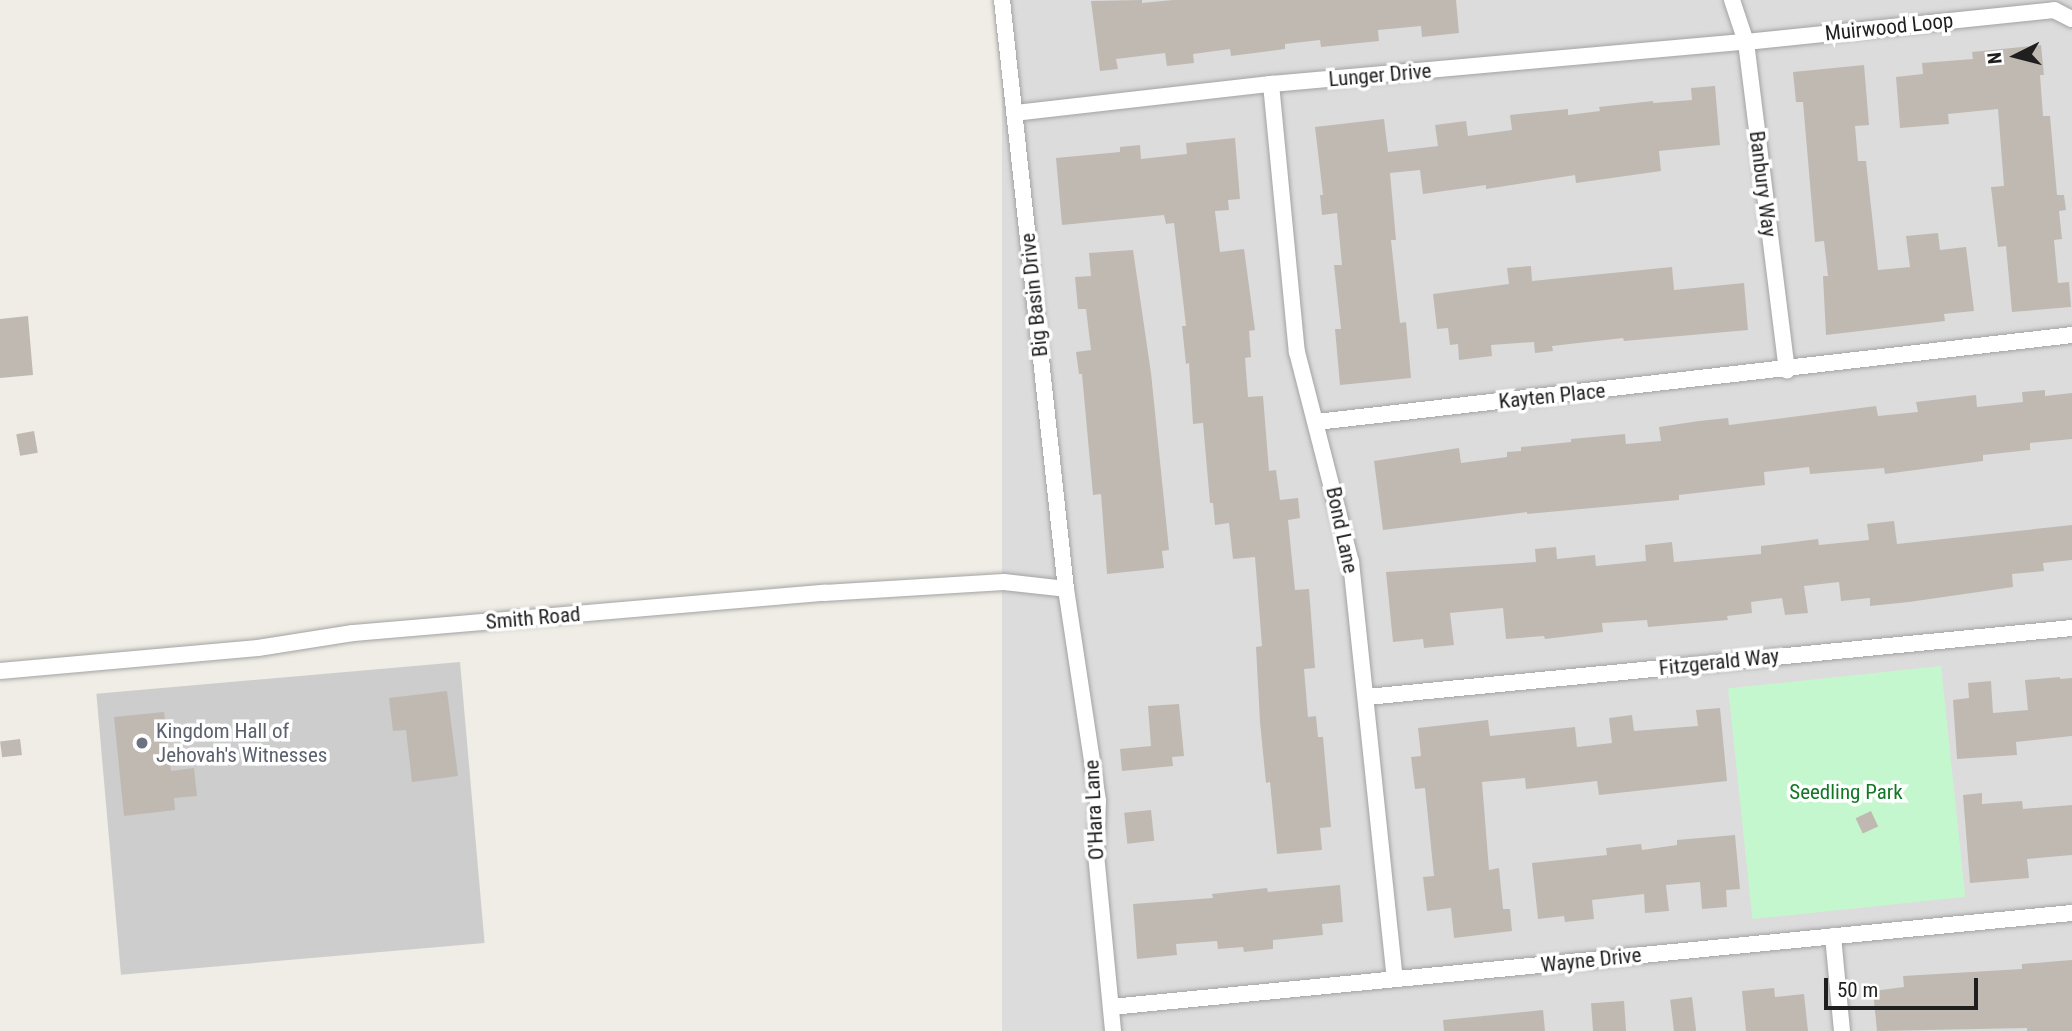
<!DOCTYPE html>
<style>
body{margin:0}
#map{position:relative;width:2072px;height:1031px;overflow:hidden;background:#efede5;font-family:"Roboto Condensed",sans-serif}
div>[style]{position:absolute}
.residential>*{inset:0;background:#dddcdc;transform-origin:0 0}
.religious>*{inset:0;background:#cdcdcd;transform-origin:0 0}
.park>*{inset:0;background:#c5f7ce;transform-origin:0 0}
.building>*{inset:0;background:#bfb9b2;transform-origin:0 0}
.roads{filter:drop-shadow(0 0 2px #a3a3a3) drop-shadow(0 0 2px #a3a3a3)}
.minor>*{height:16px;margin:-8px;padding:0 8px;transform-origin:8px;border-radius:8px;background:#fff}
.dots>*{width:19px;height:19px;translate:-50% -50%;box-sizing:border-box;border:4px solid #fff;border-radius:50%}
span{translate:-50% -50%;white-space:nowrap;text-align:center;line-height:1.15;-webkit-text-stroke:7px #fff;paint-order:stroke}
.street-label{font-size:21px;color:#1f1f1f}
.worship-label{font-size:21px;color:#5b616d}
.left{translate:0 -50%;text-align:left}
.park-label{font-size:21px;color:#117826}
.north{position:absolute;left:1981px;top:21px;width:70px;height:70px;-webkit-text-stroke:5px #fff;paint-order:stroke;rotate:264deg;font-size:19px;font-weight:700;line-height:28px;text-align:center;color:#1f1f1f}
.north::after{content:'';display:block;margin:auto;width:24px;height:32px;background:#1f1f1f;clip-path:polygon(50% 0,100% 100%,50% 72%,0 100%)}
.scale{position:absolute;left:1824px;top:978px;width:154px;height:32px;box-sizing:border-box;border:4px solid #1f1f1f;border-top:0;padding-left:9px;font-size:21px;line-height:24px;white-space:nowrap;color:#1f1f1f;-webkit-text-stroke:5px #fff;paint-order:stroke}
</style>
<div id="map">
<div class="residential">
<div style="left:1002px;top:0;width:1070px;height:1037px"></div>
</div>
<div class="religious">
<div style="left:460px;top:662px;width:282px;height:365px;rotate:85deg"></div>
</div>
<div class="park">
<div style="left:1941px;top:666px;width:232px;height:214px;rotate:84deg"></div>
</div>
<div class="building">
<div style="clip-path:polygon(1142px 0,1142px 3px,1173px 0,1456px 0,1459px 33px,1422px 37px,1421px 26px,1378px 30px,1379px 41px,1321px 47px,1320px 40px,1285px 44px,1285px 49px,1231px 56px,1230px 49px,1193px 54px,1194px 63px,1167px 66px,1165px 53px,1116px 59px,1118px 69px,1100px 71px,1091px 1px)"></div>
<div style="clip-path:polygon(2041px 45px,2044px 75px,2040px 75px,2043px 116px,2050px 116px,2057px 195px,2064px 195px,2066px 210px,2059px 211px,2062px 239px,2054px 240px,2058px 283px,2069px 282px,2071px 307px,2012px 312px,2006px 246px,1998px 247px,1991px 187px,2004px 186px,1998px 109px,1948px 114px,1949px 124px,1900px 128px,1896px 77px,1923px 74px,1922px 63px,1973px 59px,1972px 52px)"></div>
<div style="clip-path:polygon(1864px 65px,1869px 125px,1855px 126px,1858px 161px,1866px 161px,1878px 270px,1910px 267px,1906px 236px,1938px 233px,1940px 250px,1966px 247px,1974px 311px,1944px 314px,1945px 321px,1826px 335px,1823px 276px,1828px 276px,1824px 241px,1815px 242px,1803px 102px,1796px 102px,1793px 72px)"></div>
<div style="clip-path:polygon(1715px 86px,1720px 145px,1659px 151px,1661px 171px,1576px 183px,1575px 175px,1486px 189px,1486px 185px,1423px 194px,1420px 170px,1390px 173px,1396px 240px,1391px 240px,1400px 323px,1406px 322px,1411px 378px,1340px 385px,1335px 329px,1341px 329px,1334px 265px,1342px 265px,1337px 213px,1322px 215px,1320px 195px,1323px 195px,1315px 127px,1384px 119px,1388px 152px,1438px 146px,1435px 125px,1466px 121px,1468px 136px,1512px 130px,1510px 115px,1568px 109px,1568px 115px,1600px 111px,1599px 107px,1653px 101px,1653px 103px,1692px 100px,1691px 88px)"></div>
<div style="clip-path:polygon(1235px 138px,1240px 199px,1228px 200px,1229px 210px,1215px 211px,1220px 252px,1244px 249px,1255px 330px,1249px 331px,1251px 357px,1245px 358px,1248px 397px,1263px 396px,1269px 471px,1276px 470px,1280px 500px,1298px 498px,1300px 518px,1288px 520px,1295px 590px,1309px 589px,1315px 668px,1304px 669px,1308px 717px,1316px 716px,1318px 737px,1323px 737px,1331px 827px,1320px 828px,1322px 850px,1277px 854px,1270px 782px,1266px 783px,1260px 722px,1256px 647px,1262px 646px,1255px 557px,1233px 559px,1229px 523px,1215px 525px,1213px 503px,1210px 503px,1203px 423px,1193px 424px,1189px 363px,1186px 364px,1182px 326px,1186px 326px,1174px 223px,1166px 224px,1164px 215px,1062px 225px,1056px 158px,1120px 152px,1120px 147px,1140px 145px,1141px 159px,1187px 154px,1186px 143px)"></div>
<div style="clip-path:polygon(1133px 250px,1151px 373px,1169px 550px,1162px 551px,1164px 568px,1107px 574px,1101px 494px,1093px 495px,1082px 374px,1079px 374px,1076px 352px,1091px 350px,1086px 309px,1078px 309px,1075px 277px,1091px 276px,1089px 253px)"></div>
<div style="clip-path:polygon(1531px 266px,1532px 281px,1672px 267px,1674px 290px,1744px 283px,1748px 330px,1624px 341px,1623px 338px,1552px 346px,1553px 351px,1535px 353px,1534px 342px,1491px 345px,1492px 356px,1459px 360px,1458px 344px,1450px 345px,1448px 328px,1437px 329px,1433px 294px,1509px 284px,1507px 268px)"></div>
<div style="clip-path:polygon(28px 316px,33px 375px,0 378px,0 319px)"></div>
<div style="clip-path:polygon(2045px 390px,2045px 396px,2072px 393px,2072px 439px,2030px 443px,2030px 450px,1983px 455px,1983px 461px,1885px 474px,1884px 468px,1810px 474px,1809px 467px,1764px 472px,1765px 485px,1679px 495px,1679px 500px,1527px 514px,1527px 512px,1383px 530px,1374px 461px,1459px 448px,1461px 463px,1507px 457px,1507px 452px,1521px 451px,1521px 447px,1571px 442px,1571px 439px,1625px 434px,1626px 444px,1661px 441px,1659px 427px,1699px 421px,1728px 418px,1729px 425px,1876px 406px,1878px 416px,1918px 412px,1916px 402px,1976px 395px,1977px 407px,2023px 402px,2022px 392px)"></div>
<div style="left:34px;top:431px;width:22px;height:18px;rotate:80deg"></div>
<div style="clip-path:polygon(1894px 521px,1897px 544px,2072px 525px,2072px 560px,2043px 563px,2044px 571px,2012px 574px,2013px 587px,1909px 602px,1870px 606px,1870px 598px,1841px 601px,1839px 582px,1804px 586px,1808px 613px,1785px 615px,1782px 598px,1751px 602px,1752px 613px,1727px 616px,1728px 620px,1648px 627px,1647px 620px,1602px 623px,1603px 632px,1545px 639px,1544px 636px,1506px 639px,1503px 608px,1450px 613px,1454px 645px,1424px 648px,1423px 639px,1393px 642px,1386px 572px,1536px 562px,1535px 549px,1556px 547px,1557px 559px,1595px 555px,1596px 566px,1646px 561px,1645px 545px,1672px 542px,1674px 562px,1761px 554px,1761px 546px,1818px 539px,1819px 545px,1869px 540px,1867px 524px)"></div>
<div style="clip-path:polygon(2060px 677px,2060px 679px,2072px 678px,2072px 736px,2016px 742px,2017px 755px,1957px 759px,1953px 700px,1969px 698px,1968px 683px,1991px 681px,1993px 713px,2028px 710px,2025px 680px)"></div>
<div style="clip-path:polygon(447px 691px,458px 776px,412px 782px,406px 730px,393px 731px,389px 698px)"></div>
<div style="clip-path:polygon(1179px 704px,1184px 756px,1172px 757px,1173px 766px,1122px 771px,1120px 749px,1151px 746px,1148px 706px)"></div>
<div style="clip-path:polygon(1720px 708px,1727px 781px,1599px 795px,1597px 781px,1526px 789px,1525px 778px,1482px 782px,1489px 870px,1499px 868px,1503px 909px,1510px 909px,1512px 931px,1454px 938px,1451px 908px,1427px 911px,1423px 877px,1434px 876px,1425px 788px,1415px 789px,1411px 757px,1421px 756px,1418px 728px,1488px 720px,1490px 736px,1575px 727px,1577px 747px,1612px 743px,1609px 718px,1632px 715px,1634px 731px,1698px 726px,1696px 710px)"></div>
<div style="clip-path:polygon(164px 712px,171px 771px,194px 768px,197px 796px,174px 798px,175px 810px,124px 816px,114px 717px)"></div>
<div style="left:20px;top:739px;width:16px;height:20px;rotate:83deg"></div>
<div style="clip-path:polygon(1982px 793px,1982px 804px,2022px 801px,2023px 809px,2072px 805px,2072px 855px,2027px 859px,2029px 878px,1970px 883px,1963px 795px)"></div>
<div style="left:1151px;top:810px;width:31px;height:27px;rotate:84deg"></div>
<div style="left:1871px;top:811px;width:17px;height:17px;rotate:65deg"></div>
<div style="clip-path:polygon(1735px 835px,1740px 889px,1726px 890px,1727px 907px,1702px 909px,1700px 882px,1666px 885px,1669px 911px,1645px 913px,1644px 894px,1592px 900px,1594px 919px,1565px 922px,1564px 916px,1538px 919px,1532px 863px,1607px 855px,1606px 848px,1641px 844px,1642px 850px,1677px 845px,1677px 840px)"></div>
<div style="clip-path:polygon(1340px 885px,1343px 922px,1322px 924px,1323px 935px,1273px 940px,1273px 949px,1244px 952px,1243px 947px,1218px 949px,1217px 941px,1176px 944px,1177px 955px,1137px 959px,1133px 904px,1213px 898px,1212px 894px,1267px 888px,1268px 892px)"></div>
<div style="clip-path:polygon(2072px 960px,2072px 1031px,2027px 1031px,2027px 1028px,1877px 1031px,1873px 991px,1904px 987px,1903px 976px,2022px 969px,2022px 964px)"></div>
<div style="clip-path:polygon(1774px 988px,1775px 997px,1804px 994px,1808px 1031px,1746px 1031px,1742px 991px)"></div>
<div style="left:1692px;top:997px;width:34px;height:22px;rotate:83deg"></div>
<div style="left:1624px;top:1001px;width:30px;height:33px;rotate:86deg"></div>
<div style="clip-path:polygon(1543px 1010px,1545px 1031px,1444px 1031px,1443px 1020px)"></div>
</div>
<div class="roads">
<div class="minor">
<div style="left:1002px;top:0;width:592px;rotate:83.8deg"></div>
<div style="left:1066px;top:589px;width:214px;rotate:81.4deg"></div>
<div style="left:1098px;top:801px;width:53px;rotate:92.2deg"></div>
<div style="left:1096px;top:854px;width:178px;rotate:84.5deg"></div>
<div style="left:1732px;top:0;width:44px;rotate:71.6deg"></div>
<div style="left:1746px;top:42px;width:331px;rotate:82.9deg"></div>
<div style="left:1271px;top:84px;width:269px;rotate:84.5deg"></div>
<div style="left:1297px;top:352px;width:217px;rotate:75.6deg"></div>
<div style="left:1351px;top:562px;width:419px;rotate:84deg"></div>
<div style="left:1015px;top:113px;width:258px;rotate:-6.5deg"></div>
<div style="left:1271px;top:84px;width:477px;rotate:-5.1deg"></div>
<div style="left:1746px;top:42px;width:310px;rotate:-5.9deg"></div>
<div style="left:2054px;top:10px;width:20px;rotate:27deg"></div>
<div style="left:1317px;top:422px;width:760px;rotate:-6.57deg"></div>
<div style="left:0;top:671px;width:259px;rotate:-5.1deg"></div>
<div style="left:258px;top:648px;width:96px;rotate:-9deg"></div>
<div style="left:353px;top:633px;width:473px;rotate:-4.9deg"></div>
<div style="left:824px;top:593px;width:180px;rotate:-3.5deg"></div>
<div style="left:1004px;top:582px;width:62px;rotate:6.4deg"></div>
<div style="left:1367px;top:697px;width:708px;rotate:-5.59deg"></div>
<div style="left:1833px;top:936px;width:95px;rotate:84.6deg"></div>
<div style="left:1111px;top:1007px;width:966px;rotate:-5.59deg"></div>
</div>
</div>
<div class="dots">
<div style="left:142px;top:743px;background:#6b7280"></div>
</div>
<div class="street-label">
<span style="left:1889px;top:27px;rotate:-6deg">Muirwood Loop</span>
<span style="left:1380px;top:75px;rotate:-5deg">Lunger Drive</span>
<span style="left:1763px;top:184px;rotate:83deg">Banbury Way</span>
<span style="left:1034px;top:295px;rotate:-96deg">Big Basin Drive</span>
<span style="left:1552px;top:396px;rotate:-6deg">Kayten Place</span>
<span style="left:1342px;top:530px;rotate:78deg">Bond Lane</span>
<span style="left:533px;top:618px;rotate:-5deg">Smith Road</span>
<span style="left:1719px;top:662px;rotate:-6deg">Fitzgerald Way</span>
<span style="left:1094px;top:810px;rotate:-93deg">O'Hara Lane</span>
<span style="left:1591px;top:960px;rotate:-6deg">Wayne Drive</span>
</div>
<div class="worship-label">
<span class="left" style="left:156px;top:743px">Kingdom Hall of<br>Jehovah's Witnesses</span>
</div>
<div class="park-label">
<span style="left:1846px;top:792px">Seedling Park</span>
</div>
<div class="north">N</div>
<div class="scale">50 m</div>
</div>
